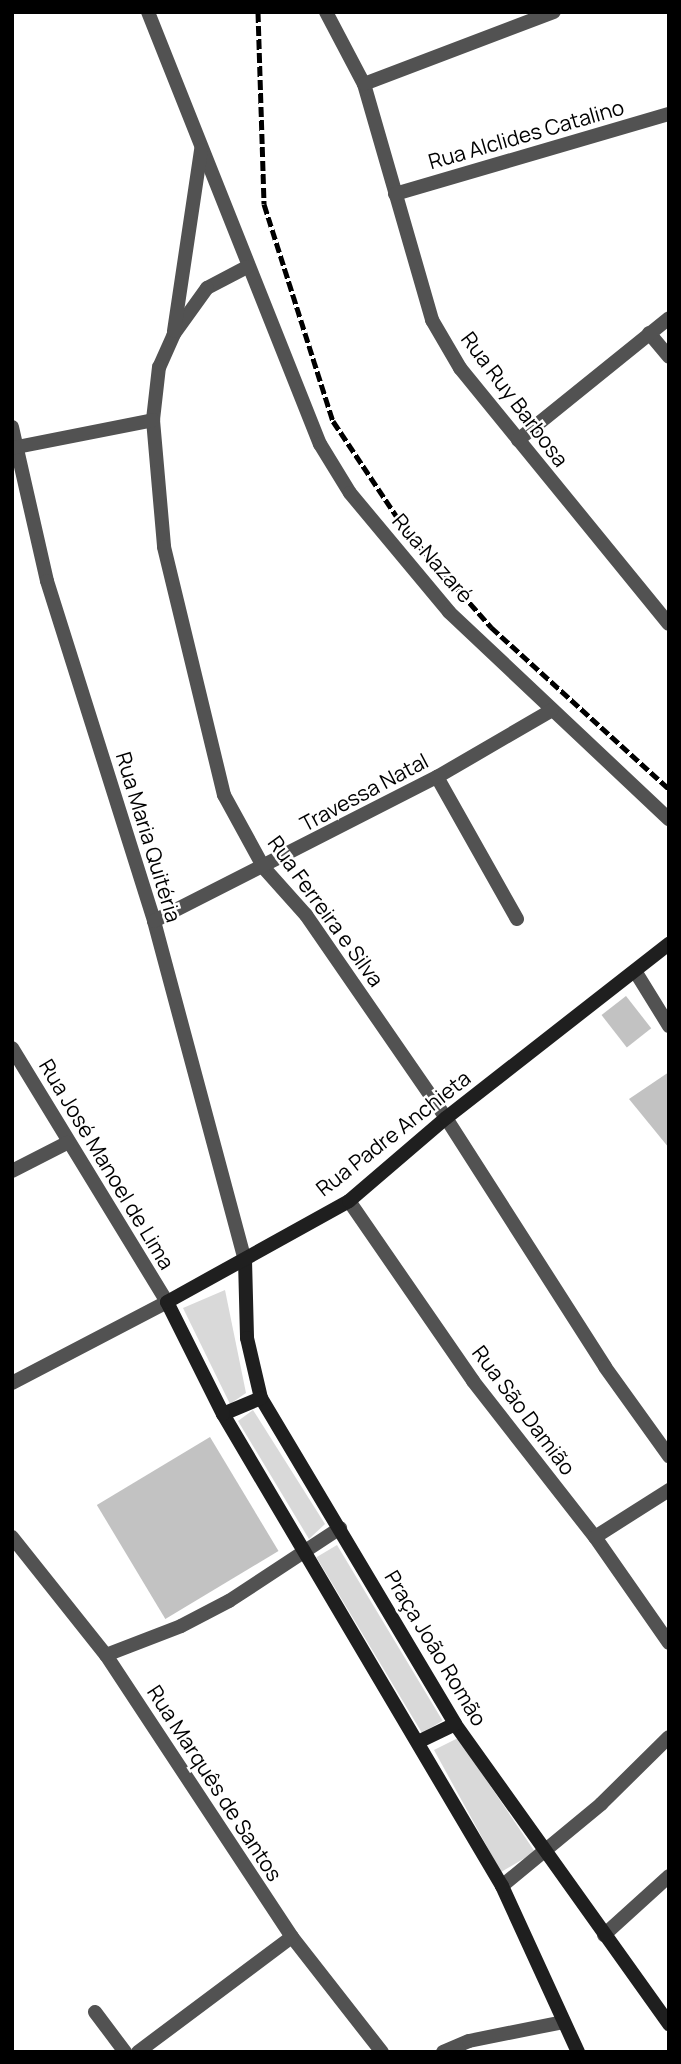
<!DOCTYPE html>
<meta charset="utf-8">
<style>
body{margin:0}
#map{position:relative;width:681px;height:2064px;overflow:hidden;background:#fff;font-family:Manrope,sans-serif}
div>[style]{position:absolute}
.green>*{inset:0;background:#d9d9d9;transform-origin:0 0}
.building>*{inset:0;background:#c2c2c2;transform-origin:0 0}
.street>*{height:14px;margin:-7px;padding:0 7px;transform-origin:7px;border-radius:7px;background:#525252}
.secondary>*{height:14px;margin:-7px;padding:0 7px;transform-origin:7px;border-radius:7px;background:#1f1f1f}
.rail>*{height:5px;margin-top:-2.5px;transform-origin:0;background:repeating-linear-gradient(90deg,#000 0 10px,transparent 0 13.5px)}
span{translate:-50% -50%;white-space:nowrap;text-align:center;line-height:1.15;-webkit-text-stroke:5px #fff;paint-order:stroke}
.street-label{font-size:21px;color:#000}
.frame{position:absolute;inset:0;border:14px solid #000;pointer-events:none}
</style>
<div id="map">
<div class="green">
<div style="clip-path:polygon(225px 1290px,246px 1393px,230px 1404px,183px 1308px)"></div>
<div style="clip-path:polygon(253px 1410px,325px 1524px,309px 1539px,238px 1421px)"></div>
<div style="left:337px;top:1545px;width:205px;height:24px;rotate:59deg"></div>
<div style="clip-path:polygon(458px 1738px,535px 1852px,501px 1872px,434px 1750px)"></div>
</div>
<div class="building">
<div style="left:626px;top:996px;width:41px;height:31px;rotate:52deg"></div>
<div style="clip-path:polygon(669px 1072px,669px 1148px,629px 1099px)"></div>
<div style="left:210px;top:1437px;width:133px;height:132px;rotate:59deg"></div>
</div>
<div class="street">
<div style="left:148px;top:12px;width:465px;rotate:68.3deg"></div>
<div style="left:320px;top:444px;width:57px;rotate:58.5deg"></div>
<div style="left:350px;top:493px;width:155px;rotate:50.2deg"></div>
<div style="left:449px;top:612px;width:302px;rotate:43.3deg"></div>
<div style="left:326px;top:12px;width:81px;rotate:62.2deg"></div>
<div style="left:364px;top:84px;width:246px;rotate:73.9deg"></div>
<div style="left:432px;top:320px;width:56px;rotate:59.7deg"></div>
<div style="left:460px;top:368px;width:330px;rotate:50.8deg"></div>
<div style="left:364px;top:84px;width:203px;rotate:-20.8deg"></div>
<div style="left:395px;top:194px;width:285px;rotate:-16.3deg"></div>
<div style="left:247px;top:267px;width:45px;rotate:152.3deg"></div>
<div style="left:207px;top:288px;width:57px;rotate:125.7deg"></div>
<div style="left:174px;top:334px;width:36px;rotate:114deg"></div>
<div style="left:159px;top:367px;width:53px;rotate:96.5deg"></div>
<div style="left:153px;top:420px;width:127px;rotate:85deg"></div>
<div style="left:164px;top:547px;width:255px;rotate:76.4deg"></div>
<div style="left:224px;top:795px;width:83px;rotate:61.3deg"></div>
<div style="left:264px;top:868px;width:63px;rotate:48.2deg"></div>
<div style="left:306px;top:915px;width:247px;rotate:55.4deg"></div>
<div style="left:446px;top:1118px;width:295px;rotate:57.4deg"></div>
<div style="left:605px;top:1367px;width:110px;rotate:54.3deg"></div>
<div style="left:174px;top:331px;width:183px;rotate:-81.5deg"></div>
<div style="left:649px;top:333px;width:31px;rotate:50deg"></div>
<div style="left:12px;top:427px;width:158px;rotate:77.2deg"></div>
<div style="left:47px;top:581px;width:356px;rotate:72.5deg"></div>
<div style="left:154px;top:921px;width:351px;rotate:75deg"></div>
<div style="left:518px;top:440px;width:194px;rotate:-38.9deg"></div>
<div style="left:12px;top:448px;width:144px;rotate:-11.2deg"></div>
<div style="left:437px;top:777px;width:163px;rotate:60.6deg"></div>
<div style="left:154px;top:921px;width:318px;rotate:-27deg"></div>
<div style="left:437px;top:777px;width:133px;rotate:-30.2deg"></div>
<div style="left:635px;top:971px;width:65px;rotate:58.3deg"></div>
<div style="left:12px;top:1048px;width:298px;rotate:58.6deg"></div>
<div style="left:167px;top:1302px;width:175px;rotate:152.4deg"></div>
<div style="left:12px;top:1171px;width:62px;rotate:-27deg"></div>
<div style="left:349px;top:1201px;width:219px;rotate:55.4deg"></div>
<div style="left:473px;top:1381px;width:198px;rotate:52deg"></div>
<div style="left:595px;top:1537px;width:129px;rotate:55.1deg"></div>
<div style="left:12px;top:1537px;width:151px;rotate:51.5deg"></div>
<div style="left:106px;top:1655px;width:338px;rotate:56.6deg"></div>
<div style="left:292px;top:1937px;width:146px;rotate:52deg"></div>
<div style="left:595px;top:1537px;width:88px;rotate:-32.4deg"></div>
<div style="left:106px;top:1655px;width:80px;rotate:-21.1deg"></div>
<div style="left:181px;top:1626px;width:54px;rotate:-27.5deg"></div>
<div style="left:229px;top:1601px;width:133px;rotate:-33.3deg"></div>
<div style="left:502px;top:1886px;width:129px;rotate:-39.6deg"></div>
<div style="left:601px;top:1804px;width:95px;rotate:-44.6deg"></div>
<div style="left:604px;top:1935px;width:88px;rotate:-42.2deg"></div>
<div style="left:95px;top:2012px;width:50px;rotate:53.1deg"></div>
<div style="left:138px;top:2052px;width:192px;rotate:-36.8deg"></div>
<div style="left:443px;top:2052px;width:28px;rotate:-23deg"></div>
<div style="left:469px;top:2041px;width:96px;rotate:-11.4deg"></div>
</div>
<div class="secondary">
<div style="left:245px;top:1260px;width:78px;rotate:88.5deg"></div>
<div style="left:247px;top:1338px;width:62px;rotate:76.9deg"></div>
<div style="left:261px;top:1398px;width:379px;rotate:59.2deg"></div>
<div style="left:455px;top:1724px;width:369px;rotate:54.5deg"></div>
<div style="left:223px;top:1414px;width:41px;rotate:-22.8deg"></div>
<div style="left:418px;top:1742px;width:41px;rotate:-25.9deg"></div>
<div style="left:578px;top:2052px;width:183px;rotate:-114.6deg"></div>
<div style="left:502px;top:1886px;width:548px;rotate:-120.59deg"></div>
<div style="left:223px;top:1414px;width:125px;rotate:-116.6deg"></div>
<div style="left:167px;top:1302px;width:208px;rotate:-29deg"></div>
<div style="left:349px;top:1201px;width:128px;rotate:-40.6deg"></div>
<div style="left:446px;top:1118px;width:283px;rotate:-38deg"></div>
</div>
<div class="rail">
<div style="left:258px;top:12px;width:192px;rotate:88.2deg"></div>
<div style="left:264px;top:204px;width:228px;rotate:72.4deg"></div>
<div style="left:333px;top:421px;width:133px;rotate:56.3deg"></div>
<div style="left:407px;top:532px;width:127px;rotate:48.5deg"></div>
<div style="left:491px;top:627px;width:241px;rotate:42.3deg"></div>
</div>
<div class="street-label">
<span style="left:526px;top:134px;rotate:-16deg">Rua Alclides Catalino</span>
<span style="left:515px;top:399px;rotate:53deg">Rua Ruy Barbosa</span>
<span style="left:433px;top:558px;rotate:49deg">Rua Nazaré</span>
<span style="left:364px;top:792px;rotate:-28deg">Travessa Natal</span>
<span style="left:149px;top:837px;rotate:73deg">Rua Maria Quitéria</span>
<span style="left:326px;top:911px;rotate:54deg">Rua Ferreira e Silva</span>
<span style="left:393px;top:1133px;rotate:-38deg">Rua Padre Anchieta</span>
<span style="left:107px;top:1164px;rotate:59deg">Rua José Manoel de Lima</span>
<span style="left:524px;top:1410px;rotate:53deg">Rua São Damião</span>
<span style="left:436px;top:1648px;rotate:59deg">Praça João Romão</span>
<span style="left:215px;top:1783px;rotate:57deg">Rua Marquês de Santos</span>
</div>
<div class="frame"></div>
</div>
